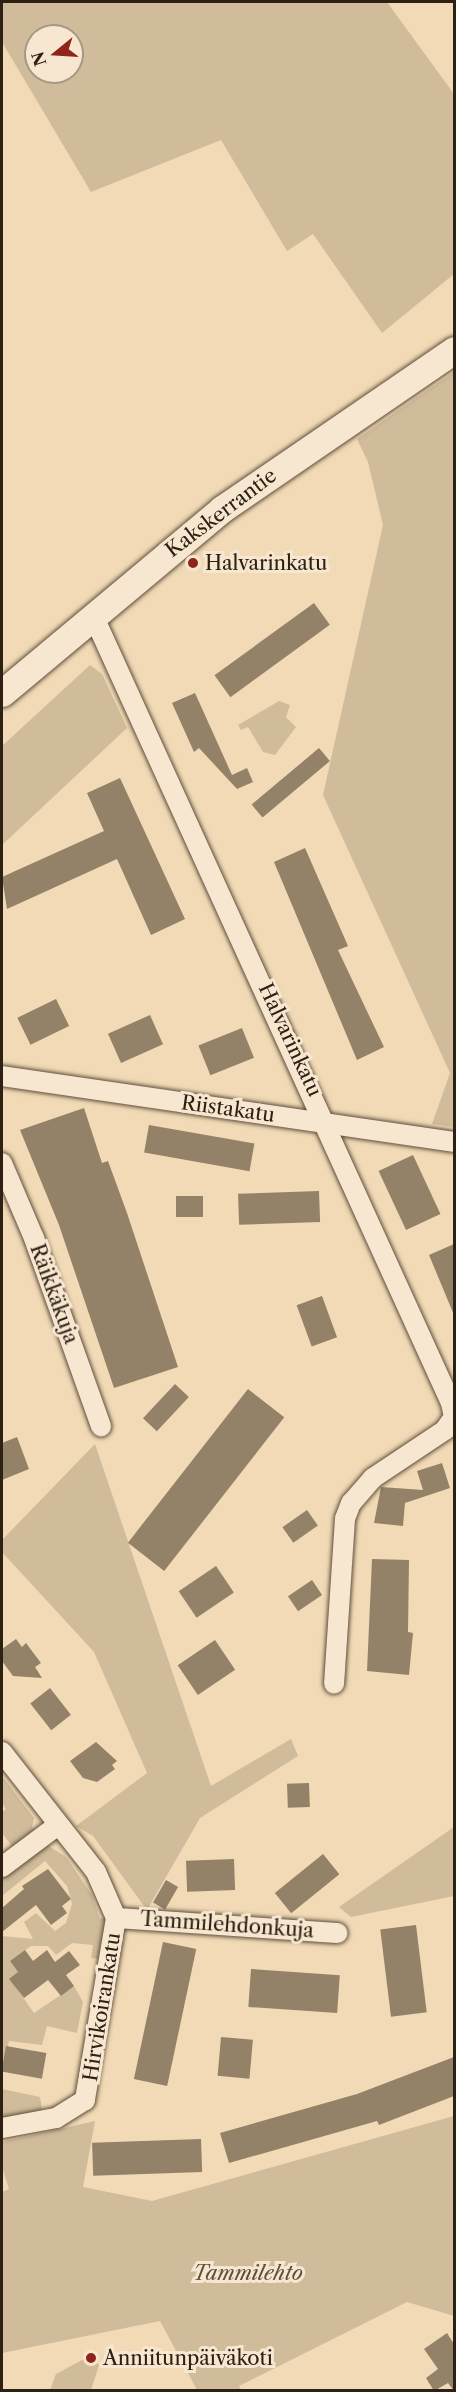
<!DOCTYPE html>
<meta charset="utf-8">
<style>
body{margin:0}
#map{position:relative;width:456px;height:2392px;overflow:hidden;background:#f2dab6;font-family:"Libre Caslon Text",serif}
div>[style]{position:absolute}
.green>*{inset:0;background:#d0bb9a}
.building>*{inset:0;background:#938168;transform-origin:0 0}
.roads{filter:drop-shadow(0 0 2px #5e4f3c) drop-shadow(0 0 2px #5e4f3c)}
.street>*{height:20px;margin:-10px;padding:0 10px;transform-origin:10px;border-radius:10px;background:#f7e7d0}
.secondary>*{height:27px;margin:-13.5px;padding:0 13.5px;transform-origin:13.5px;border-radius:13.5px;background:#f7e7d0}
.dots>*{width:16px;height:16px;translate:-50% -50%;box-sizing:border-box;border:3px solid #f7e7d0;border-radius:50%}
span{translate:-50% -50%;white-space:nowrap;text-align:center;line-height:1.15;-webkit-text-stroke:6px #f7e7d0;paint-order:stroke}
.street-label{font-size:20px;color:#2c2113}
.poi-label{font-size:20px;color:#2c2113}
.left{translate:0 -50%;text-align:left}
.park-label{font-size:20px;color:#5d4f3c;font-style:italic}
.frame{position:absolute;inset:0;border:3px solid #2c2113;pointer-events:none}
.north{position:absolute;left:24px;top:24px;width:60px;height:60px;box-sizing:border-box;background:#f7e7d0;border:2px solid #a69884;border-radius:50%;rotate:252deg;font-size:16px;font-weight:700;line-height:24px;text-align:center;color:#2c2113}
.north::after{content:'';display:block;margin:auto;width:21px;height:27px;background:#8f2418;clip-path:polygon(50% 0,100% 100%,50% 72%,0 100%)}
</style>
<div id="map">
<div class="green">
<div style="clip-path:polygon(evenodd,2px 2px,387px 2px,454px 94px,454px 274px,382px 333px,313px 234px,287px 251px,221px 140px,91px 192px,2px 42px,2px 2px,36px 36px,72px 36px,72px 72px,36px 72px,36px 36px)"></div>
<div style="clip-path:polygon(454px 372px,454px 1127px,432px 1124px,450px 1073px,323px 795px,383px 525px,368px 462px,357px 439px)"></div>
<div style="clip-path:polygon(90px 665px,102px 674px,127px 728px,2px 845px,2px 746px)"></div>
<div style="clip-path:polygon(279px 701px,290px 705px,286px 717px,296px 727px,275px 755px,263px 752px,248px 727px,241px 730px,238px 725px)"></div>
<div style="clip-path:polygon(95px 1444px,211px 1786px,291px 1739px,298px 1756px,200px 1818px,147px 1910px,93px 1836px,76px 1826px,147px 1773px,94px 1652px,2px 1552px,2px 1540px)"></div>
<div style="clip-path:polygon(2px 1776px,34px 1818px,32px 1827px,37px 1832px,15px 1850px,2px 1833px,2px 1812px,6px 1809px,2px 1803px)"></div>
<div style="clip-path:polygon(454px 1827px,454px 1896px,351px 1917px,339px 1907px)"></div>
<div style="clip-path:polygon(47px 1845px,66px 1857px,92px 1895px,100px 1919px,106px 1917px,101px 1959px,91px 1958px,93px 1945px,72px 1943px,56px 1955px,48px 1946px,31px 1946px,10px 1961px,18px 1972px,10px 1979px,34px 2013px,74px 1986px,83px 2002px,77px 2033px,47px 2026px,42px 2045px,9px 2041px,2px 2070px,2px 1936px,33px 1939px,24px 1922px,36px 1913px,55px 1931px,66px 1923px,72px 1904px,67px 1886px,45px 1861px,2px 1896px,2px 1876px)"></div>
<div style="clip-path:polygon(2px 2089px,40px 2097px,42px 2110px,2px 2118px)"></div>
<div style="clip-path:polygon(454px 2116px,454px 2316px,407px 2302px,239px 2386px,241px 2390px,197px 2390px,160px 2321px,2px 2353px,2px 2192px,9px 2189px,2px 2167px,2px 2142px,95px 2121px,83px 2187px,152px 2201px)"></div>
<div style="clip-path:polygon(84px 2359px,94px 2359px,99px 2365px,91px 2390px,50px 2390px,56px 2374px)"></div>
</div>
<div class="building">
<div style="left:314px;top:603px;width:27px;height:123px;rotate:54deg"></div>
<div style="clip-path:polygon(195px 693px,232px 775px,247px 768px,253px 782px,237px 789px,199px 748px,194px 752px,172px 703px)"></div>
<div style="left:319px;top:748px;width:17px;height:88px;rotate:50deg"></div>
<div style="clip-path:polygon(120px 778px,185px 919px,151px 935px,117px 859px,7px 909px,2px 877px,104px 831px,87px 793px)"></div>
<div style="clip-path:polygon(305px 848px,348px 946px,338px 950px,384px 1047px,357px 1060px,274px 862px)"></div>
<div style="left:56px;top:999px;width:30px;height:43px;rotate:64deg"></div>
<div style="left:150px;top:1015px;width:32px;height:46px;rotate:66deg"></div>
<div style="left:242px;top:1028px;width:32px;height:47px;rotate:68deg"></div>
<div style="clip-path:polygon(84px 1108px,102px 1163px,108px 1161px,127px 1213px,178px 1367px,114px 1388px,59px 1225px,20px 1130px)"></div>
<div style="left:149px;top:1125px;width:107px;height:28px;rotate:10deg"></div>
<div style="left:413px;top:1155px;width:65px;height:38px;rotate:65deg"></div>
<div style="left:319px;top:1191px;width:31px;height:81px;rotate:88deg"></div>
<div style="left:176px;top:1196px;width:27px;height:21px"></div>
<div style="clip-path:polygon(454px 1244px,454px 1315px,429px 1255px)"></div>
<div style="left:322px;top:1296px;width:44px;height:27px;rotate:70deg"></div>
<div style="left:175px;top:1384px;width:19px;height:47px;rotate:43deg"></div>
<div style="left:248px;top:1389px;width:46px;height:195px;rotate:38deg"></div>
<div style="clip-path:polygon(17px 1437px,29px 1469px,2px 1480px,2px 1443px)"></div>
<div style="clip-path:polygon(442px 1463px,450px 1488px,405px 1503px,403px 1526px,374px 1523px,381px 1487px,423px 1490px,417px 1471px)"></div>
<div style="left:307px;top:1510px;width:19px;height:30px;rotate:55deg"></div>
<div style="clip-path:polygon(372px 1559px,409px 1560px,408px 1632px,413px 1633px,409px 1675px,367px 1671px)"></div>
<div style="left:216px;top:1566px;width:32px;height:45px;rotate:56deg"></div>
<div style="left:312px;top:1580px;width:18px;height:29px;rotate:56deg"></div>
<div style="clip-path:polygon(16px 1639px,22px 1647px,26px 1643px,41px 1663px,35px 1667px,42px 1678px,13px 1676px,2px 1661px,2px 1649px)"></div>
<div style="left:215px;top:1640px;width:36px;height:45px;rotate:56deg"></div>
<div style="left:50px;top:1688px;width:34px;height:25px;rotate:52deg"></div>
<div style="clip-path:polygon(96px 1742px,117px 1761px,112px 1765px,115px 1769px,97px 1782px,83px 1778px,70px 1761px)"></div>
<div style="left:309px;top:1783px;width:24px;height:22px;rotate:88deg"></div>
<div style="left:323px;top:1854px;width:26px;height:62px;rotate:51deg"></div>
<div style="left:234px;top:1859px;width:31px;height:48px;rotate:88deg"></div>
<div style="clip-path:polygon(48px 1869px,71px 1899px,62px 1906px,67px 1913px,51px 1925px,36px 1905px,2px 1932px,2px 1908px,24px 1889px,22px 1886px)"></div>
<div style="left:166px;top:1880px;width:14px;height:26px;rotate:30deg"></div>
<div style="left:416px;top:1925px;width:88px;height:36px;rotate:83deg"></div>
<div style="left:163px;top:1942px;width:34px;height:140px;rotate:12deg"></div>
<div style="clip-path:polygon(25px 1950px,33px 1961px,47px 1950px,55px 1962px,69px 1951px,80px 1965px,66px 1975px,74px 1986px,61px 1996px,48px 1980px,24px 1998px,9px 1979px,18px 1972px,10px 1961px)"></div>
<div style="left:251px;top:1969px;width:89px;height:38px;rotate:4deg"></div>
<div style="left:221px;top:2037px;width:32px;height:39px;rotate:5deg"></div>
<div style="left:6px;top:2046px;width:41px;height:26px;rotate:10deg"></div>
<div style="clip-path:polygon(454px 2057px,454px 2096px,379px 2125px,377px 2121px,229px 2163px,220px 2133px,357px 2094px)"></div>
<div style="left:201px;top:2139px;width:33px;height:109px;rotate:88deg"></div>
<div style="clip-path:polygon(447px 2333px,454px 2344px,454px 2391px,448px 2383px,434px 2391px,426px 2378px,438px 2369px,424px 2349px)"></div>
</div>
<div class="roads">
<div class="street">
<div style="left:93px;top:615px;width:866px;rotate:65.57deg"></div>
<div style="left:451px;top:1403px;width:14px;rotate:78deg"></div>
<div style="left:454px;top:1417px;width:16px;rotate:125deg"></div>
<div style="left:445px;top:1430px;width:87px;rotate:146.3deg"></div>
<div style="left:373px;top:1478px;width:33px;rotate:131deg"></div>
<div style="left:351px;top:1503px;width:17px;rotate:111deg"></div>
<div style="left:345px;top:1519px;width:165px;rotate:93.8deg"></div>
<div style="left:2px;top:1076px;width:457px;rotate:8.3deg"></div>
<div style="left:2px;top:1163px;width:82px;rotate:66.9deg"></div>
<div style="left:34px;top:1238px;width:200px;rotate:70.4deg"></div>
<div style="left:2px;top:1752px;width:152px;rotate:51.9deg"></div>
<div style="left:96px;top:1872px;width:50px;rotate:66.5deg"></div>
<div style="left:116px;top:1918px;width:185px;rotate:99.7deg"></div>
<div style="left:85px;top:2100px;width:34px;rotate:148deg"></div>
<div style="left:56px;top:2118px;width:55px;rotate:169.5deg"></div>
<div style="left:2px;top:1867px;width:70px;rotate:-36.9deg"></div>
<div style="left:116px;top:1918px;width:222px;rotate:3.9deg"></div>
</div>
<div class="secondary">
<div style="left:2px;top:693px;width:287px;rotate:-39.9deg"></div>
<div style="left:222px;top:509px;width:281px;rotate:-34.4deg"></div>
</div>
</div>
<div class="dots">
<div style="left:193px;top:563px;background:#8f2418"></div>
<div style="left:91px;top:2358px;background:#8f2418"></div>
</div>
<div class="street-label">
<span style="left:221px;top:513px;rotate:-37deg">Kakskerrantie</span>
<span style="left:290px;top:1040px;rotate:65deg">Halvarinkatu</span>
<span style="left:228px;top:1109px;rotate:8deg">Riistakatu</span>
<span style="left:54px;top:1294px;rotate:70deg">Räikkäkuja</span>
<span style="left:227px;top:1925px;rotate:4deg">Tammilehdonkuja</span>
<span style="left:102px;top:2007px;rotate:-81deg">Hirvikoirankatu</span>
</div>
<div class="poi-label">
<span class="left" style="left:205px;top:563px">Halvarinkatu</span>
<span class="left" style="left:103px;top:2358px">Anniitunpäiväkoti</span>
</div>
<div class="park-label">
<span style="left:248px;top:2273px">Tammilehto</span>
</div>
<div class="frame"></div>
<div class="north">N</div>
</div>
